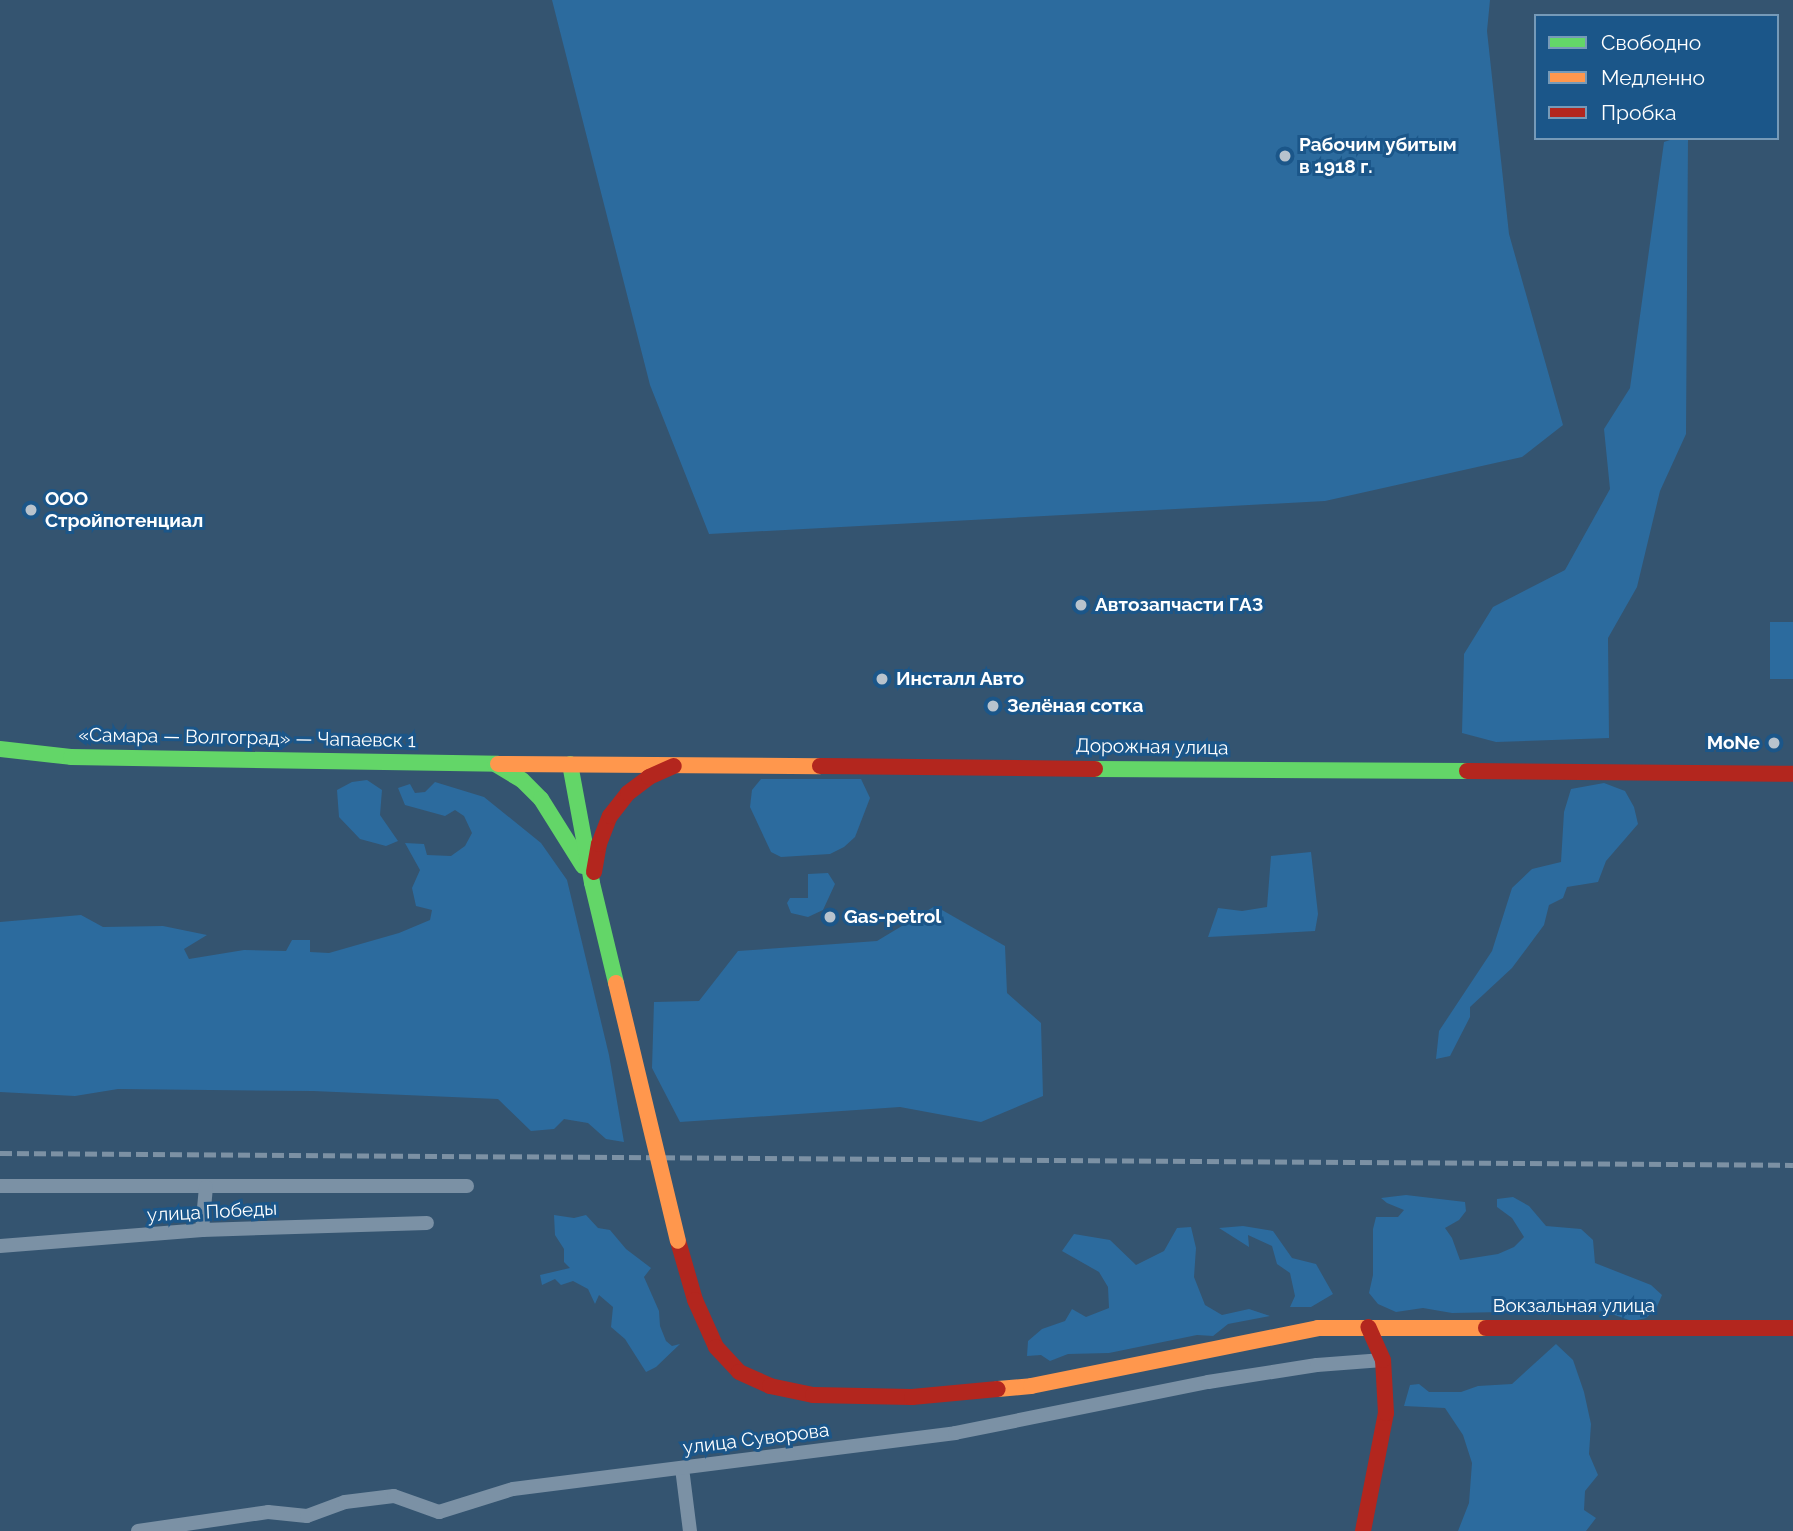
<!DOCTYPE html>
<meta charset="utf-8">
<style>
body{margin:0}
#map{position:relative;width:1793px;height:1531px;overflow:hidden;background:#345470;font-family:Raleway,sans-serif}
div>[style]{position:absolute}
.green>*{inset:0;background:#2c6b9e;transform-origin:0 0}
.street>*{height:14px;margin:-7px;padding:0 7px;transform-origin:7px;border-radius:7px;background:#7b91a5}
.fast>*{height:16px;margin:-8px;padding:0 8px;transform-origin:8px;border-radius:8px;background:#63d668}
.slow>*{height:16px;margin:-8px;padding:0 8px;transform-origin:8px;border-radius:8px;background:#ff974d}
.jam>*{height:16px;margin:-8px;padding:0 8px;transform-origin:8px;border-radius:8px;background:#b3261e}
.rail>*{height:4.5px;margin-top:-2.25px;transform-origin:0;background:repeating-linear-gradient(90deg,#7c91a4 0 12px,transparent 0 17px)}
.slow-bridge>*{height:16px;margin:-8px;padding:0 8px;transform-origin:8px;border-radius:8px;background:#ff974d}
.dots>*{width:19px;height:19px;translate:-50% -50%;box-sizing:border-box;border:4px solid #1b5689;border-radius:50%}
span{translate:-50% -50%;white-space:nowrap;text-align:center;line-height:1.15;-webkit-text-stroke:6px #1b5689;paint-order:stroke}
.poi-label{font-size:19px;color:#fff;font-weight:700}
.left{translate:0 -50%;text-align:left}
.right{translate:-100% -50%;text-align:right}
.street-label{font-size:19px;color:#fff}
.legend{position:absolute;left:1534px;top:14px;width:245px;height:126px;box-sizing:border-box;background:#1b5689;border:2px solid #769ab8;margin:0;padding:9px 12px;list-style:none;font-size:21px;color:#fff}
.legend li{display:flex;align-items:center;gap:14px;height:35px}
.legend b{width:35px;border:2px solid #769ab8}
</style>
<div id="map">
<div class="green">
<div style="clip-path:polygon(552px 0,1490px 0,1487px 31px,1509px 234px,1563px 425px,1522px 457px,1325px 501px,709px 534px,650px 385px)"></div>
<div style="clip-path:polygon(1676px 138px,1688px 138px,1686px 434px,1660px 491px,1637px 587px,1608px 638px,1609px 738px,1496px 742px,1462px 733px,1464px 654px,1493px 607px,1565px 570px,1610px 489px,1604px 429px,1630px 388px,1664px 142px)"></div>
<div style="left:1770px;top:622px;width:23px;height:57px"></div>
<div style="clip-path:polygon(761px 779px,861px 779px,870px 798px,855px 837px,844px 847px,830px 854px,781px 857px,771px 852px,750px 807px,752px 790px)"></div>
<div style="clip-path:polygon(367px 780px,382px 790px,380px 815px,398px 841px,386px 846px,360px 839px,339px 817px,337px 790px,352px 782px)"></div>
<div style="clip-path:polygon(435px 782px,484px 797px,541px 843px,567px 880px,609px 1055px,624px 1142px,606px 1139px,588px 1123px,564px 1119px,554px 1129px,531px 1131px,498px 1099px,313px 1091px,118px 1089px,75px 1096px,0 1092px,0 922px,81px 915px,103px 927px,163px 926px,207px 935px,184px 949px,189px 959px,244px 950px,286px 951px,292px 940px,310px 940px,310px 952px,329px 953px,399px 933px,430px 920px,432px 910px,416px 906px,412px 888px,420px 870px,405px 843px,424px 844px,427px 855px,451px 856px,465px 846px,472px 833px,464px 816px,455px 810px,445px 816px,405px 805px,398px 788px,410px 784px,415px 793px,425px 792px)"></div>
<div style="clip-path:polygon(1604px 783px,1625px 791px,1634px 807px,1638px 824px,1606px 861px,1598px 882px,1567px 887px,1563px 898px,1549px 905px,1544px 925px,1512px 968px,1470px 1007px,1470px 1017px,1450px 1056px,1436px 1059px,1439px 1031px,1492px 951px,1512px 888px,1532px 869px,1561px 862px,1564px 812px,1571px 789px)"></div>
<div style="clip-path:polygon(1311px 852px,1318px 914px,1315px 931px,1208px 937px,1218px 908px,1242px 911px,1267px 907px,1271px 856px)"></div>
<div style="clip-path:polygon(828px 873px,835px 884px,823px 910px,808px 917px,791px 913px,787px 903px,790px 898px,808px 898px,808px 874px)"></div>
<div style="clip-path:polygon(935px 906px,1005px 946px,1007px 993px,1041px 1023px,1043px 1096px,981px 1122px,900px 1107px,680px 1122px,652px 1068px,654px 1002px,699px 1001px,738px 951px,877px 941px)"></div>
<div style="clip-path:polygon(1406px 1195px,1465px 1202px,1466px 1211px,1459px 1220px,1445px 1228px,1452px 1238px,1460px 1260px,1498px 1254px,1514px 1247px,1524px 1237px,1512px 1218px,1497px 1207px,1497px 1199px,1513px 1197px,1529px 1206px,1546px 1226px,1581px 1229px,1593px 1240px,1595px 1263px,1651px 1285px,1662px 1295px,1656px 1309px,1646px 1318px,1632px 1321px,1603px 1311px,1591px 1313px,1571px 1309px,1564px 1315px,1527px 1313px,1515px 1307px,1503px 1312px,1452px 1313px,1423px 1308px,1396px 1312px,1378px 1304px,1369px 1293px,1373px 1275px,1373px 1229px,1376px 1217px,1398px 1217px,1404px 1210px,1387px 1203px,1381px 1198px)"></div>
<div style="clip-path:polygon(554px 1215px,574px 1218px,586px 1215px,598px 1228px,610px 1230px,626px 1249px,651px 1268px,644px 1277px,659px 1311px,660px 1326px,666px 1341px,672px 1346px,680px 1344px,656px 1367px,646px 1372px,625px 1339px,611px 1327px,613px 1307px,599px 1295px,595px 1304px,588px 1289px,573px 1281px,561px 1285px,555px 1279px,542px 1285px,540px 1275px,570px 1268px,564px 1262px,564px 1249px,555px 1235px)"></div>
<div style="clip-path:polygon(1243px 1226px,1273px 1231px,1292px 1258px,1316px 1264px,1333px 1294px,1311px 1307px,1290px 1307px,1295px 1296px,1290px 1273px,1277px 1264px,1272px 1246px,1248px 1235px,1249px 1247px,1219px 1228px)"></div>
<div style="clip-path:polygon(1191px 1227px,1196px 1248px,1194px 1277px,1205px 1305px,1222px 1315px,1249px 1309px,1270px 1316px,1228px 1324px,1213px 1336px,1197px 1335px,1109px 1353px,1068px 1354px,1050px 1361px,1041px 1355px,1027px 1356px,1028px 1341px,1042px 1329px,1065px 1321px,1072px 1309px,1086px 1317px,1109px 1308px,1108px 1287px,1099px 1272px,1062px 1251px,1074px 1234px,1110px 1240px,1136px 1265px,1164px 1251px,1177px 1228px)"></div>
<div style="clip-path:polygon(1556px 1344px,1573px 1360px,1584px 1392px,1591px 1424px,1589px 1454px,1598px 1475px,1585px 1491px,1584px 1510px,1596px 1518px,1586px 1531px,1458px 1531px,1469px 1503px,1472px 1463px,1463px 1435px,1445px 1408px,1404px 1406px,1410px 1385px,1419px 1384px,1429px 1392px,1461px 1392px,1478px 1386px,1512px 1384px)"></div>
</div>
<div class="street">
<div style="left:0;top:1186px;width:467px"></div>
<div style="left:202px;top:1230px;width:43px;rotate:-84.7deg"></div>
<div style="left:0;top:1246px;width:203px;rotate:-4.5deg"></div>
<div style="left:202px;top:1230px;width:225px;rotate:-1.8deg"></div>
<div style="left:682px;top:1468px;width:64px;rotate:82.8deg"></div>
<div style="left:138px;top:1531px;width:131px;rotate:-8.3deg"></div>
<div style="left:268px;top:1512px;width:39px;rotate:6deg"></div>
<div style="left:307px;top:1516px;width:40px;rotate:-20.2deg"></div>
<div style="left:345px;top:1502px;width:49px;rotate:-7deg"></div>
<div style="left:394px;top:1496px;width:48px;rotate:19.6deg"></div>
<div style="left:439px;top:1512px;width:77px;rotate:-17.3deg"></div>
<div style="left:513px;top:1489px;width:446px;rotate:-7.2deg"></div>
<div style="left:955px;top:1433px;width:258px;rotate:-11.4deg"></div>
<div style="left:1208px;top:1382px;width:110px;rotate:-8.9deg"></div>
<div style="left:1317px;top:1365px;width:66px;rotate:-4.3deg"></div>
</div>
<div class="fast">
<div style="left:0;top:749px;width:71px;rotate:6.4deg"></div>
<div style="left:71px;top:757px;width:427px;rotate:0.9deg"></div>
<div style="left:495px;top:764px;width:31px;rotate:31deg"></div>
<div style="left:522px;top:780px;width:27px;rotate:45deg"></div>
<div style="left:541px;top:799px;width:79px;rotate:57.9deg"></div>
<div style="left:570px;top:764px;width:121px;rotate:79.5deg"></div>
<div style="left:592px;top:883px;width:103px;rotate:76.5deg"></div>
<div style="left:1095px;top:769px;width:372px;rotate:0.3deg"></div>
</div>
<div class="slow">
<div style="left:498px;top:764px;width:322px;rotate:0.4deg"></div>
<div style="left:998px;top:1389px;width:33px;rotate:-5deg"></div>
<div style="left:1031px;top:1386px;width:293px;rotate:-11.4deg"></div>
<div style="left:1318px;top:1328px;width:168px"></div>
</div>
<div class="jam">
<div style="left:820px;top:766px;width:275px;rotate:0.6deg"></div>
<div style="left:1467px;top:771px;width:326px;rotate:0.5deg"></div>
<div style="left:594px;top:872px;width:28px;rotate:-80deg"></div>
<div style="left:599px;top:844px;width:30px;rotate:-69deg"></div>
<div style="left:610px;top:816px;width:29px;rotate:-52deg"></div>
<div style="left:628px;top:793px;width:26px;rotate:-37deg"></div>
<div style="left:649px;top:777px;width:27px;rotate:-24deg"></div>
<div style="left:678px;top:1241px;width:61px;rotate:73.9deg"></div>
<div style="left:695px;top:1300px;width:51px;rotate:65.9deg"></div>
<div style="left:716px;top:1347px;width:34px;rotate:47deg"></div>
<div style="left:739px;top:1372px;width:34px;rotate:24deg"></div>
<div style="left:770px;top:1386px;width:44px;rotate:11.8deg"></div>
<div style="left:813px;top:1395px;width:99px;rotate:1.2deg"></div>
<div style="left:912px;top:1397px;width:86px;rotate:-5.3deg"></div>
<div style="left:1486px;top:1328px;width:307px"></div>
<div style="left:1363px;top:1531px;width:120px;rotate:-79deg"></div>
<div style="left:1386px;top:1413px;width:53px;rotate:-93.2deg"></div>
<div style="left:1383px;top:1360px;width:36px;rotate:-114deg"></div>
</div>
<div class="rail">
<div style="left:0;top:1153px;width:1793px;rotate:0.38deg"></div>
</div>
<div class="slow-bridge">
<div style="left:616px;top:983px;width:265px;rotate:76.5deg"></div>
</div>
<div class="dots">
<div style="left:1285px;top:156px;background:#b8c3cd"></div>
<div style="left:31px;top:510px;background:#b8c3cd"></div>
<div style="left:1081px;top:605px;background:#b8c3cd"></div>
<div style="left:882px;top:679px;background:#b8c3cd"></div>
<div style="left:993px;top:706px;background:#b8c3cd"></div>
<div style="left:1774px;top:743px;background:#b8c3cd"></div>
<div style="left:830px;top:917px;background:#b8c3cd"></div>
</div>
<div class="poi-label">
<span class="left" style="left:1299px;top:156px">Рабочим убитым<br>в 1918 г.</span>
<span class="left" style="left:45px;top:510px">ООО<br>Стройпотенциал</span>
<span class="left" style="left:1095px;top:605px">Автозапчасти ГАЗ</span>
<span class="left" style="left:896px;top:679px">Инсталл Авто</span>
<span class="left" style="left:1007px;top:706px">Зелёная сотка</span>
<span class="right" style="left:1760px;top:743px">MoNe</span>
<span class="left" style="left:844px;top:917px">Gas-petrol</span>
</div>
<div class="street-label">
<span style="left:247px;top:738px;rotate:1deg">«Самара — Волгоград» — Чапаевск 1</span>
<span style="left:1152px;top:747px;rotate:1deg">Дорожная улица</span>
<span style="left:212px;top:1212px;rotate:-3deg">улица Победы</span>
<span style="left:1574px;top:1306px">Вокзальная улица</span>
<span style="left:756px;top:1439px;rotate:-7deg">улица Суворова</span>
</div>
<ul class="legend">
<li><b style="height:9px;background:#63d668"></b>Свободно</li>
<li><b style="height:9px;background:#ff974d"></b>Медленно</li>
<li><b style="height:9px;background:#b3261e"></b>Пробка</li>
</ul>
</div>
